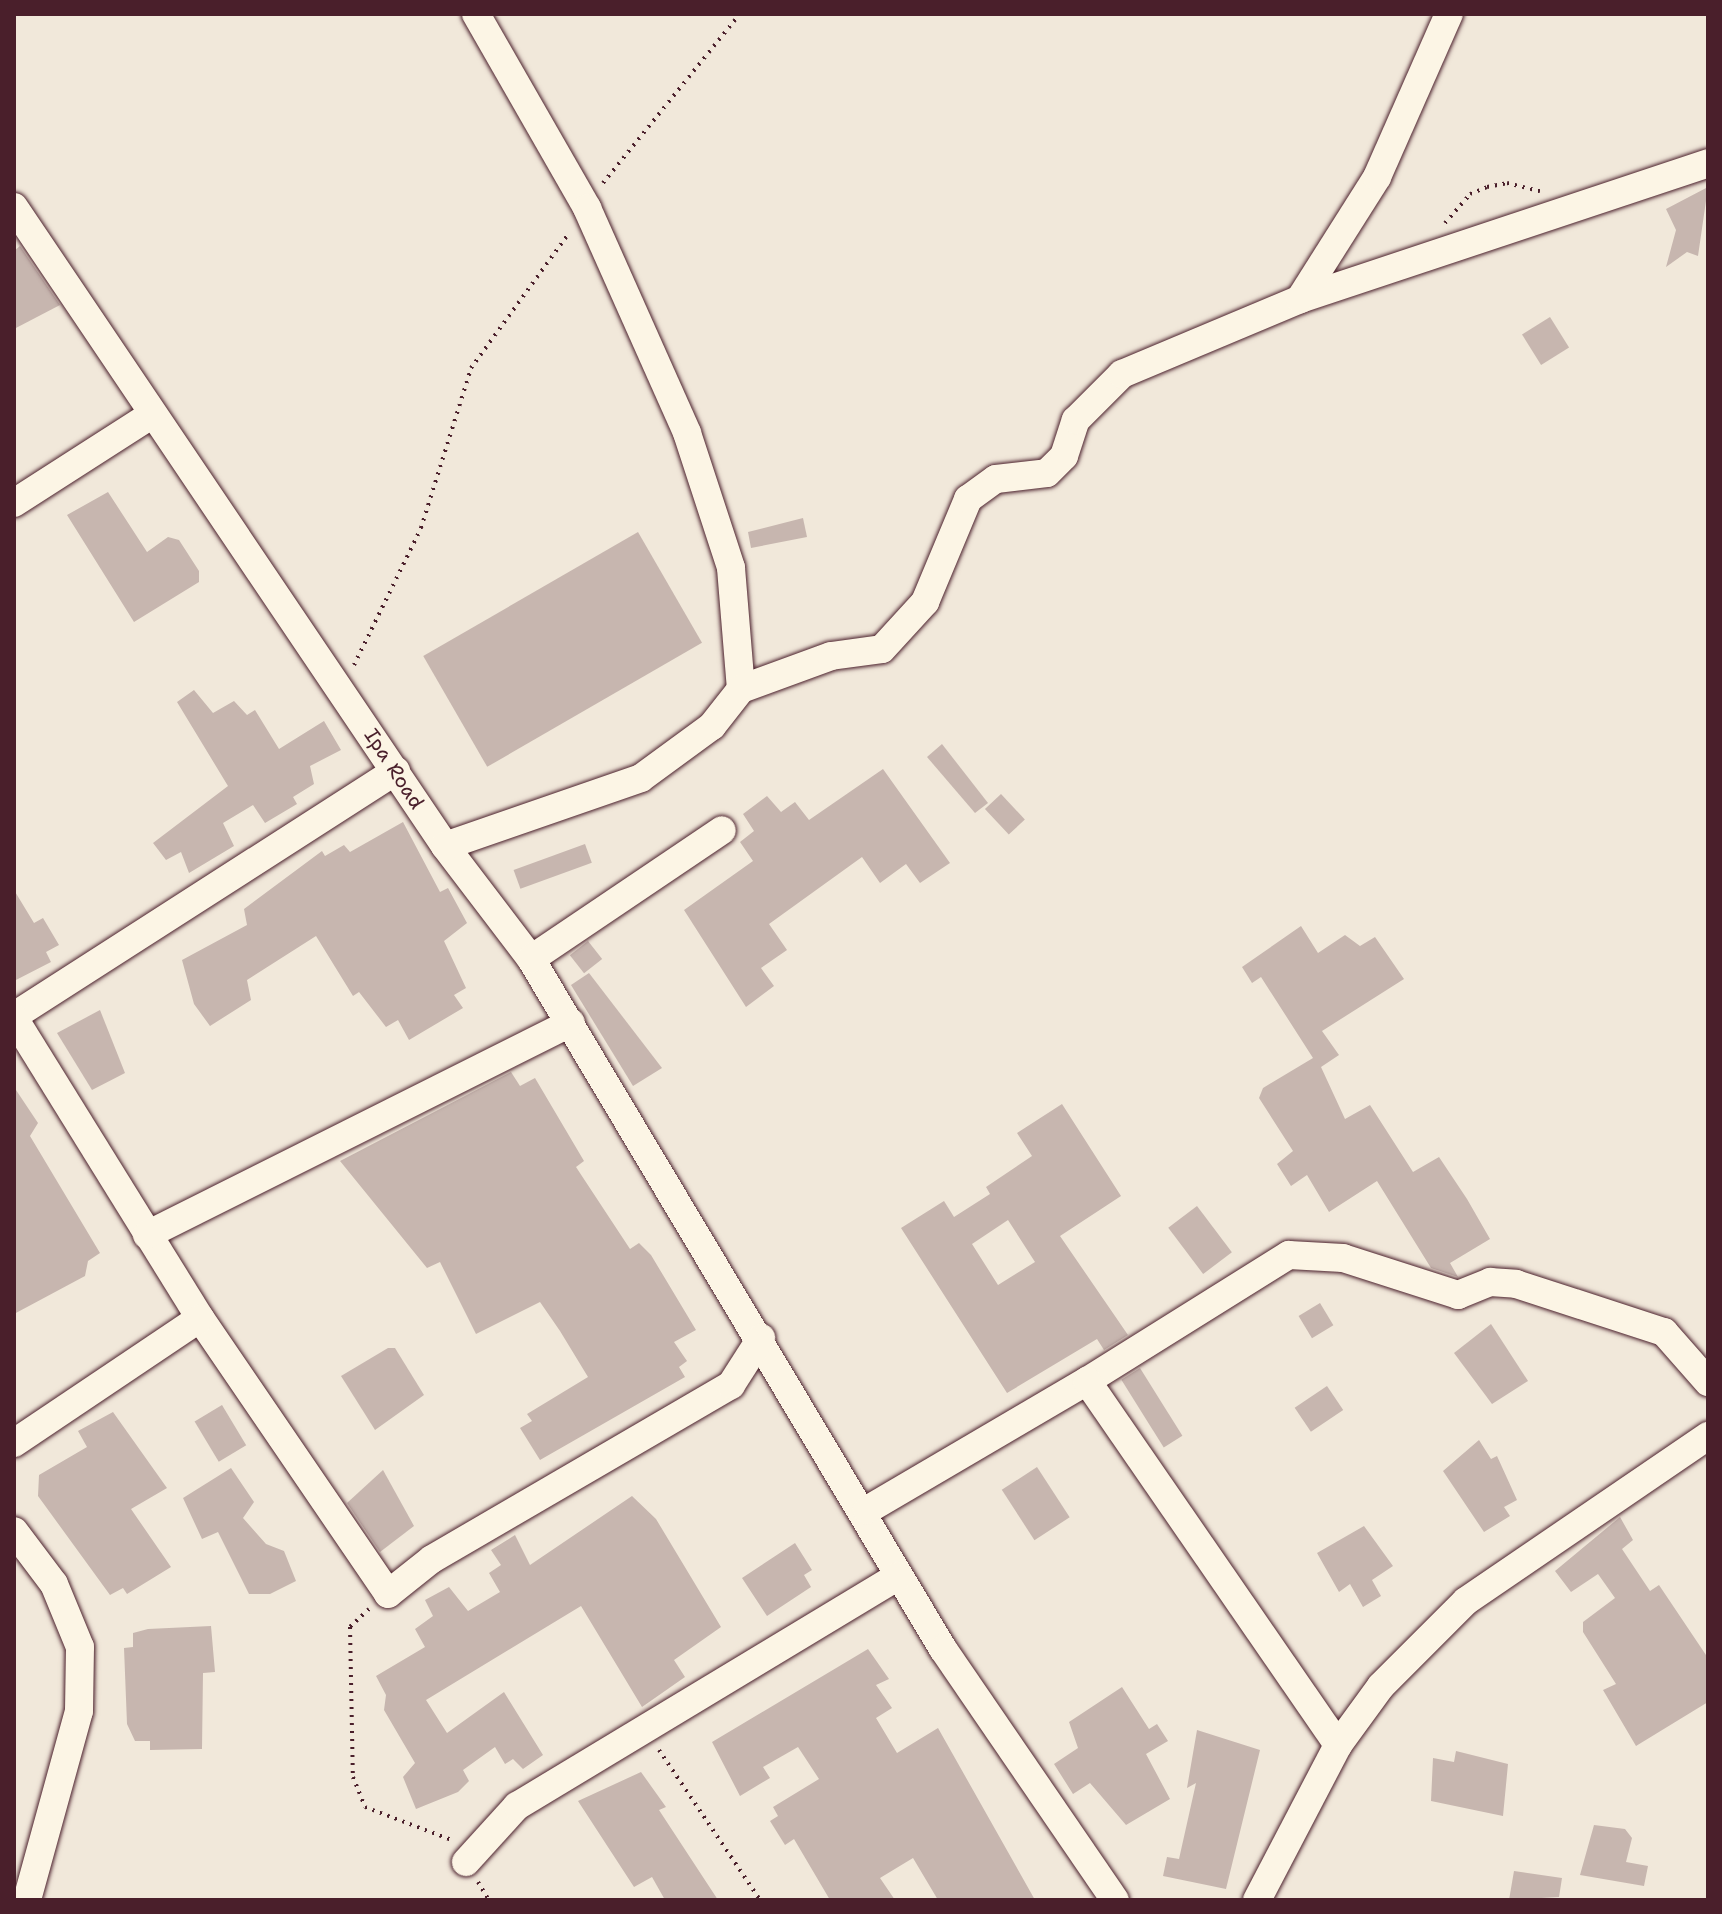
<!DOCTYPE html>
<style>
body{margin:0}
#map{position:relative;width:1722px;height:1914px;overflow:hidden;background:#f1e8da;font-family:"Shantell Sans",sans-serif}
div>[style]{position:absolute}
.building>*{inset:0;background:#c7b6af;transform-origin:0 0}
.path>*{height:4px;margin-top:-2px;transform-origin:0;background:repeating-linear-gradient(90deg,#4a1f2b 0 2px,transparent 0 8px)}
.roads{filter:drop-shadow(0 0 2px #4a1f2b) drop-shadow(0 0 2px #4a1f2b)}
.street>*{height:28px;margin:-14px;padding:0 14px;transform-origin:14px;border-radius:14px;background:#fcf5e5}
span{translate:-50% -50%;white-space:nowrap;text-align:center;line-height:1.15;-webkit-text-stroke:6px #fcf5e5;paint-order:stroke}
.street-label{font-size:20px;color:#4a1f2b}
.frame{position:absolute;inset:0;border:16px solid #4a1f2b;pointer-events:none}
</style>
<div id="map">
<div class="building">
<div style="clip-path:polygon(1708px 187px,1698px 256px,1687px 252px,1666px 267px,1676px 230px,1666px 209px)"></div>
<div style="clip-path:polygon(20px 246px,60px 305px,14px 329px,14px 251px)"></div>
<div style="left:1550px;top:317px;width:36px;height:33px;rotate:58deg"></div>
<div style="clip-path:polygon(108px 492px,147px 552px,168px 537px,179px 540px,199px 571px,199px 582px,134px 622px,67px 515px)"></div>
<div style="clip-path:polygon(803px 518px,807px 537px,751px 548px,748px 532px)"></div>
<div style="left:638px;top:532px;width:128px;height:248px;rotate:60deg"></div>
<div style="clip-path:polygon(194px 690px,213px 713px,234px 701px,247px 715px,255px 710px,279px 749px,324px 721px,341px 750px,310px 766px,314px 784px,293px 797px,297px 804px,265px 823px,253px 805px,223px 823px,234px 846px,189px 873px,181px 852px,166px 860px,153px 843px,228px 786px,177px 702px)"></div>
<div style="clip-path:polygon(942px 744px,988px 803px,975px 813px,927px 757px)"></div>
<div style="clip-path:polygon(883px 769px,950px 863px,920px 883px,906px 864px,880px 883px,862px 857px,769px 924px,787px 950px,761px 968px,774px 986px,746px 1007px,684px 910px,753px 861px,740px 842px,754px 831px,743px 814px,767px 796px,781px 812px,795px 802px,809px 820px)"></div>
<div style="left:1001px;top:794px;width:35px;height:22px;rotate:47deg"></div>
<div style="clip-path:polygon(403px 822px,440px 892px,448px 888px,467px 923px,444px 941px,466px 988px,454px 995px,463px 1008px,409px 1040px,398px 1020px,386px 1027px,359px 992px,353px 996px,316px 936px,247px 980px,251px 1000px,210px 1026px,194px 1004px,182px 960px,247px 925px,244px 909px,322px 851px,325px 856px,344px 845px,350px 852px)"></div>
<div style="left:585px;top:844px;width:20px;height:76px;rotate:70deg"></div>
<div style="clip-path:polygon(14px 890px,34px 923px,43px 918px,59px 945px,46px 952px,51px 962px,14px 981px)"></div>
<div style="clip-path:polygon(1301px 926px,1318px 953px,1345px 935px,1360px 946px,1375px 937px,1404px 979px,1322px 1031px,1339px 1055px,1321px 1067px,1345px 1119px,1370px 1105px,1413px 1172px,1439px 1157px,1467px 1199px,1490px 1239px,1450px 1263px,1458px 1277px,1431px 1268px,1377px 1181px,1329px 1212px,1307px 1175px,1291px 1186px,1277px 1164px,1293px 1151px,1259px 1098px,1263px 1088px,1313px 1058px,1261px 977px,1252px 983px,1242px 967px)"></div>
<div style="left:588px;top:941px;width:23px;height:23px;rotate:52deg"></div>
<div style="clip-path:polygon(589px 973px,662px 1068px,633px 1086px,571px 985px)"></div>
<div style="clip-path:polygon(100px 1010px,125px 1073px,92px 1090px,57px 1033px)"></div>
<div style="clip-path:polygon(511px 1072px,520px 1086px,535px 1078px,584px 1161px,576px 1167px,630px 1249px,639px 1243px,651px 1255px,696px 1330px,674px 1342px,687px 1361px,679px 1367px,685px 1377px,540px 1460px,520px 1428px,532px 1421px,527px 1414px,588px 1377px,560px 1331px,540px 1302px,476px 1334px,440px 1262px,427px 1268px,340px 1161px)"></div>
<div style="clip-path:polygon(14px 1087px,38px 1123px,30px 1136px,100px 1253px,88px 1261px,85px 1276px,14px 1314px)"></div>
<div style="clip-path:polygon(evenodd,1062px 1104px,1121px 1196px,1060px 1236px,1128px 1335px,1104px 1350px,1097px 1339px,1007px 1393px,901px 1228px,944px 1201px,954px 1217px,990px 1194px,986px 1187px,1032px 1156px,1017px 1133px,1062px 1104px,1008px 1220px,1035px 1262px,998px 1285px,972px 1244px,1008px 1220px)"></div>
<div style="left:1197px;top:1206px;width:58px;height:36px;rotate:53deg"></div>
<div style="left:1320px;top:1303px;width:26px;height:25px;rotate:59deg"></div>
<div style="clip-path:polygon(1491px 1324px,1528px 1381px,1492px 1404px,1454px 1353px)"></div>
<div style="clip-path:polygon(388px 1348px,395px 1348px,424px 1395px,375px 1430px,341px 1376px)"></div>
<div style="left:1140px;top:1368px;width:80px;height:22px;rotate:58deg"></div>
<div style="left:1327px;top:1386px;width:29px;height:39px;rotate:56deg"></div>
<div style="left:222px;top:1405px;width:47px;height:32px;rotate:59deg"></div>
<div style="clip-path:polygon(113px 1412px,167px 1488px,131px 1509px,171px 1567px,127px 1594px,123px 1588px,110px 1595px,38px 1496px,39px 1475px,87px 1447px,78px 1431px)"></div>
<div style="clip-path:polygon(1479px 1440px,1491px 1459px,1497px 1456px,1517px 1500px,1504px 1507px,1510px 1516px,1484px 1532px,1443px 1471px)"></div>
<div style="left:1037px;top:1467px;width:60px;height:42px;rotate:57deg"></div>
<div style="clip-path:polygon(231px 1468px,254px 1502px,243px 1518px,266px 1544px,284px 1551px,296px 1581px,270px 1594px,249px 1594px,218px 1532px,202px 1539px,183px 1498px)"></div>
<div style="clip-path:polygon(383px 1470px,414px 1526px,380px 1552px,347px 1503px)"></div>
<div style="clip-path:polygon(632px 1496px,656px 1519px,721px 1627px,674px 1660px,685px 1677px,642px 1707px,581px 1606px,426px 1700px,447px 1733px,504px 1692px,543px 1755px,523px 1769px,513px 1759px,505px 1764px,495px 1747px,463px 1770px,469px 1781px,458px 1792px,416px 1809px,403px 1777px,415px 1763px,384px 1710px,386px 1695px,376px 1676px,425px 1647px,415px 1629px,433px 1616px,425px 1600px,449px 1587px,468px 1611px,500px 1592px,489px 1573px,501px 1565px,491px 1550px,515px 1535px,530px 1565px)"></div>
<div style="clip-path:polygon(1620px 1517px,1633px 1540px,1622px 1549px,1650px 1591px,1659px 1585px,1708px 1658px,1708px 1702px,1636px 1746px,1603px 1690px,1616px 1684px,1583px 1632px,1583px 1622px,1615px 1598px,1598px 1574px,1571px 1592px,1555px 1571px)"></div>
<div style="clip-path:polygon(1364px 1526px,1393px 1566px,1372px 1580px,1381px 1596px,1363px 1607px,1350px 1584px,1339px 1592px,1317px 1553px)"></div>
<div style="clip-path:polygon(795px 1543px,812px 1570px,804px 1575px,811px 1587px,767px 1616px,742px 1578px)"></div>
<div style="clip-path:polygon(211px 1626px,215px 1672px,203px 1673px,202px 1749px,150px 1750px,150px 1741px,135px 1741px,127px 1724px,124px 1648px,133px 1647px,133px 1633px,148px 1629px)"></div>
<div style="clip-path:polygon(868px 1649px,889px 1679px,876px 1685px,892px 1708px,876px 1718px,897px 1753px,938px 1728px,1035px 1900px,938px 1900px,913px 1858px,880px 1878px,895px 1900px,830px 1900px,794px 1839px,785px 1845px,770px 1821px,778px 1816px,773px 1807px,819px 1779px,798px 1747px,763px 1767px,770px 1778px,740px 1796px,712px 1742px)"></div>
<div style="clip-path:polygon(1122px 1687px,1149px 1729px,1157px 1724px,1168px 1741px,1146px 1754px,1170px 1799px,1126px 1825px,1090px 1783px,1073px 1794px,1054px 1764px,1078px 1748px,1069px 1722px)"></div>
<div style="clip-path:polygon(1197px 1730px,1260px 1750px,1226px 1889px,1163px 1876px,1167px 1857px,1179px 1859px,1196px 1783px,1187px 1788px)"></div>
<div style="clip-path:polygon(1456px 1751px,1508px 1764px,1503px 1816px,1431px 1801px,1433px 1758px,1454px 1762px)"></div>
<div style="clip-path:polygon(641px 1772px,666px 1807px,659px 1810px,718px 1900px,665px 1900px,652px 1877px,634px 1887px,578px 1801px)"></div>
<div style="clip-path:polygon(1594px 1825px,1625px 1829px,1632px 1838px,1626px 1862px,1648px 1866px,1644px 1886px,1580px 1875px)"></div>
<div style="clip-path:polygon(1514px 1871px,1562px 1878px,1559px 1897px,1509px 1900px)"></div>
</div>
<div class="path">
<div style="left:603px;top:183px;width:218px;rotate:-51deg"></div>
<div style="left:1445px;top:223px;width:38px;rotate:-49deg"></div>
<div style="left:1470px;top:194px;width:18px;rotate:-22deg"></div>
<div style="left:1487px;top:187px;width:20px;rotate:-11deg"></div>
<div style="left:1507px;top:183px;width:34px;rotate:14deg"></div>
<div style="left:354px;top:665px;width:153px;rotate:-63.9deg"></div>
<div style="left:421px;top:528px;width:168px;rotate:-72.6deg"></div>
<div style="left:471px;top:368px;width:167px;rotate:-54deg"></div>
<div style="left:369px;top:1609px;width:26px;rotate:137deg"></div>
<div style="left:350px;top:1627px;width:150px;rotate:88.9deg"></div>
<div style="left:353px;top:1777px;width:32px;rotate:68deg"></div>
<div style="left:365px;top:1807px;width:93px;rotate:20.8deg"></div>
<div style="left:659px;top:1750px;width:181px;rotate:56deg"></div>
<div style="left:478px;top:1882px;width:21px;rotate:59deg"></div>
</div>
<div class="roads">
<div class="street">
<div style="left:476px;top:14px;width:224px;rotate:60.2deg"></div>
<div style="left:587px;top:208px;width:246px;rotate:66deg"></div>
<div style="left:687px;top:433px;width:142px;rotate:71.9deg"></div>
<div style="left:731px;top:568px;width:121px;rotate:85.3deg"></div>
<div style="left:14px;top:207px;width:771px;rotate:56deg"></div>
<div style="left:445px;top:846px;width:142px;rotate:52.7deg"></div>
<div style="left:531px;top:959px;width:804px;rotate:59.16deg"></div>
<div style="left:943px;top:1649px;width:304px;rotate:55.6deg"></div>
<div style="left:1300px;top:299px;width:430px;rotate:-18.4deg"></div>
<div style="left:14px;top:503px;width:163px;rotate:-32.7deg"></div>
<div style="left:445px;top:846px;width:207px;rotate:-19.1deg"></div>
<div style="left:641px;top:778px;width:88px;rotate:-36.2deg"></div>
<div style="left:712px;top:726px;width:47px;rotate:-51.9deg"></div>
<div style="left:741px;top:689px;width:96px;rotate:-20.1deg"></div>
<div style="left:831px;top:656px;width:51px;rotate:-7.8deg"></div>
<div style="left:882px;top:649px;width:64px;rotate:-47.5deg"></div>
<div style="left:925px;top:602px;width:112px;rotate:-67.3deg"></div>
<div style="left:968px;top:499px;width:34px;rotate:-36deg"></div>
<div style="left:996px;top:479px;width:51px;rotate:-6.7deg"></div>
<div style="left:1047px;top:473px;width:24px;rotate:-45deg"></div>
<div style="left:1064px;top:456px;width:38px;rotate:-72deg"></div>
<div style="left:1076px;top:420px;width:65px;rotate:-45deg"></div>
<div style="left:1122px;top:374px;width:193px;rotate:-22.8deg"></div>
<div style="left:1300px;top:299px;width:144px;rotate:-57.7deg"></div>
<div style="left:1377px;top:177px;width:178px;rotate:-66.2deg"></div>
<div style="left:531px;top:959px;width:230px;rotate:-34deg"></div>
<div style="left:14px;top:1016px;width:454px;rotate:-32.7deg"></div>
<div style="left:14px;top:1018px;width:353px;rotate:58.2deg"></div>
<div style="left:200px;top:1318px;width:334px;rotate:55.7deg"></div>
<div style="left:388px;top:1594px;width:56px;rotate:-38.5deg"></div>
<div style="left:432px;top:1559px;width:346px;rotate:-30.2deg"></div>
<div style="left:731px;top:1385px;width:56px;rotate:-57.4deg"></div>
<div style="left:147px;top:1235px;width:474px;rotate:-26.6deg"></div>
<div style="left:1087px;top:1381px;width:238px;rotate:-32deg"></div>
<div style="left:1289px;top:1255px;width:54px;rotate:3.2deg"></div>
<div style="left:1343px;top:1258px;width:121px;rotate:17.8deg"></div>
<div style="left:1458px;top:1295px;width:35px;rotate:-22deg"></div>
<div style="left:1490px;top:1282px;width:26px;rotate:4deg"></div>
<div style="left:1516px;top:1284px;width:156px;rotate:18deg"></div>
<div style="left:1664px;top:1332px;width:67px;rotate:48.7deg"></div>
<div style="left:14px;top:1443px;width:224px;rotate:-33.9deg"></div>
<div style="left:867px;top:1510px;width:255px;rotate:-30.4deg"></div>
<div style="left:1087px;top:1381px;width:442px;rotate:55.4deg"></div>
<div style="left:14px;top:1531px;width:66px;rotate:53deg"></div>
<div style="left:54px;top:1584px;width:68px;rotate:67.6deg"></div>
<div style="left:80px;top:1647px;width:64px;rotate:90.9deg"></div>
<div style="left:79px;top:1711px;width:196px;rotate:105.4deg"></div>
<div style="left:466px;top:1862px;width:76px;rotate:-47.7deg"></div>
<div style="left:517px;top:1806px;width:445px;rotate:-31.1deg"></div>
<div style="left:1257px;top:1900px;width:175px;rotate:-62.4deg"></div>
<div style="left:1338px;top:1745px;width:73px;rotate:-53.9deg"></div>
<div style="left:1381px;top:1686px;width:120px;rotate:-45deg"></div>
<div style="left:1466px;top:1601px;width:293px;rotate:-34.3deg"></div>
</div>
</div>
<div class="street-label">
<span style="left:394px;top:769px;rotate:57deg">Ipa Road</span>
</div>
<div class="frame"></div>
</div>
